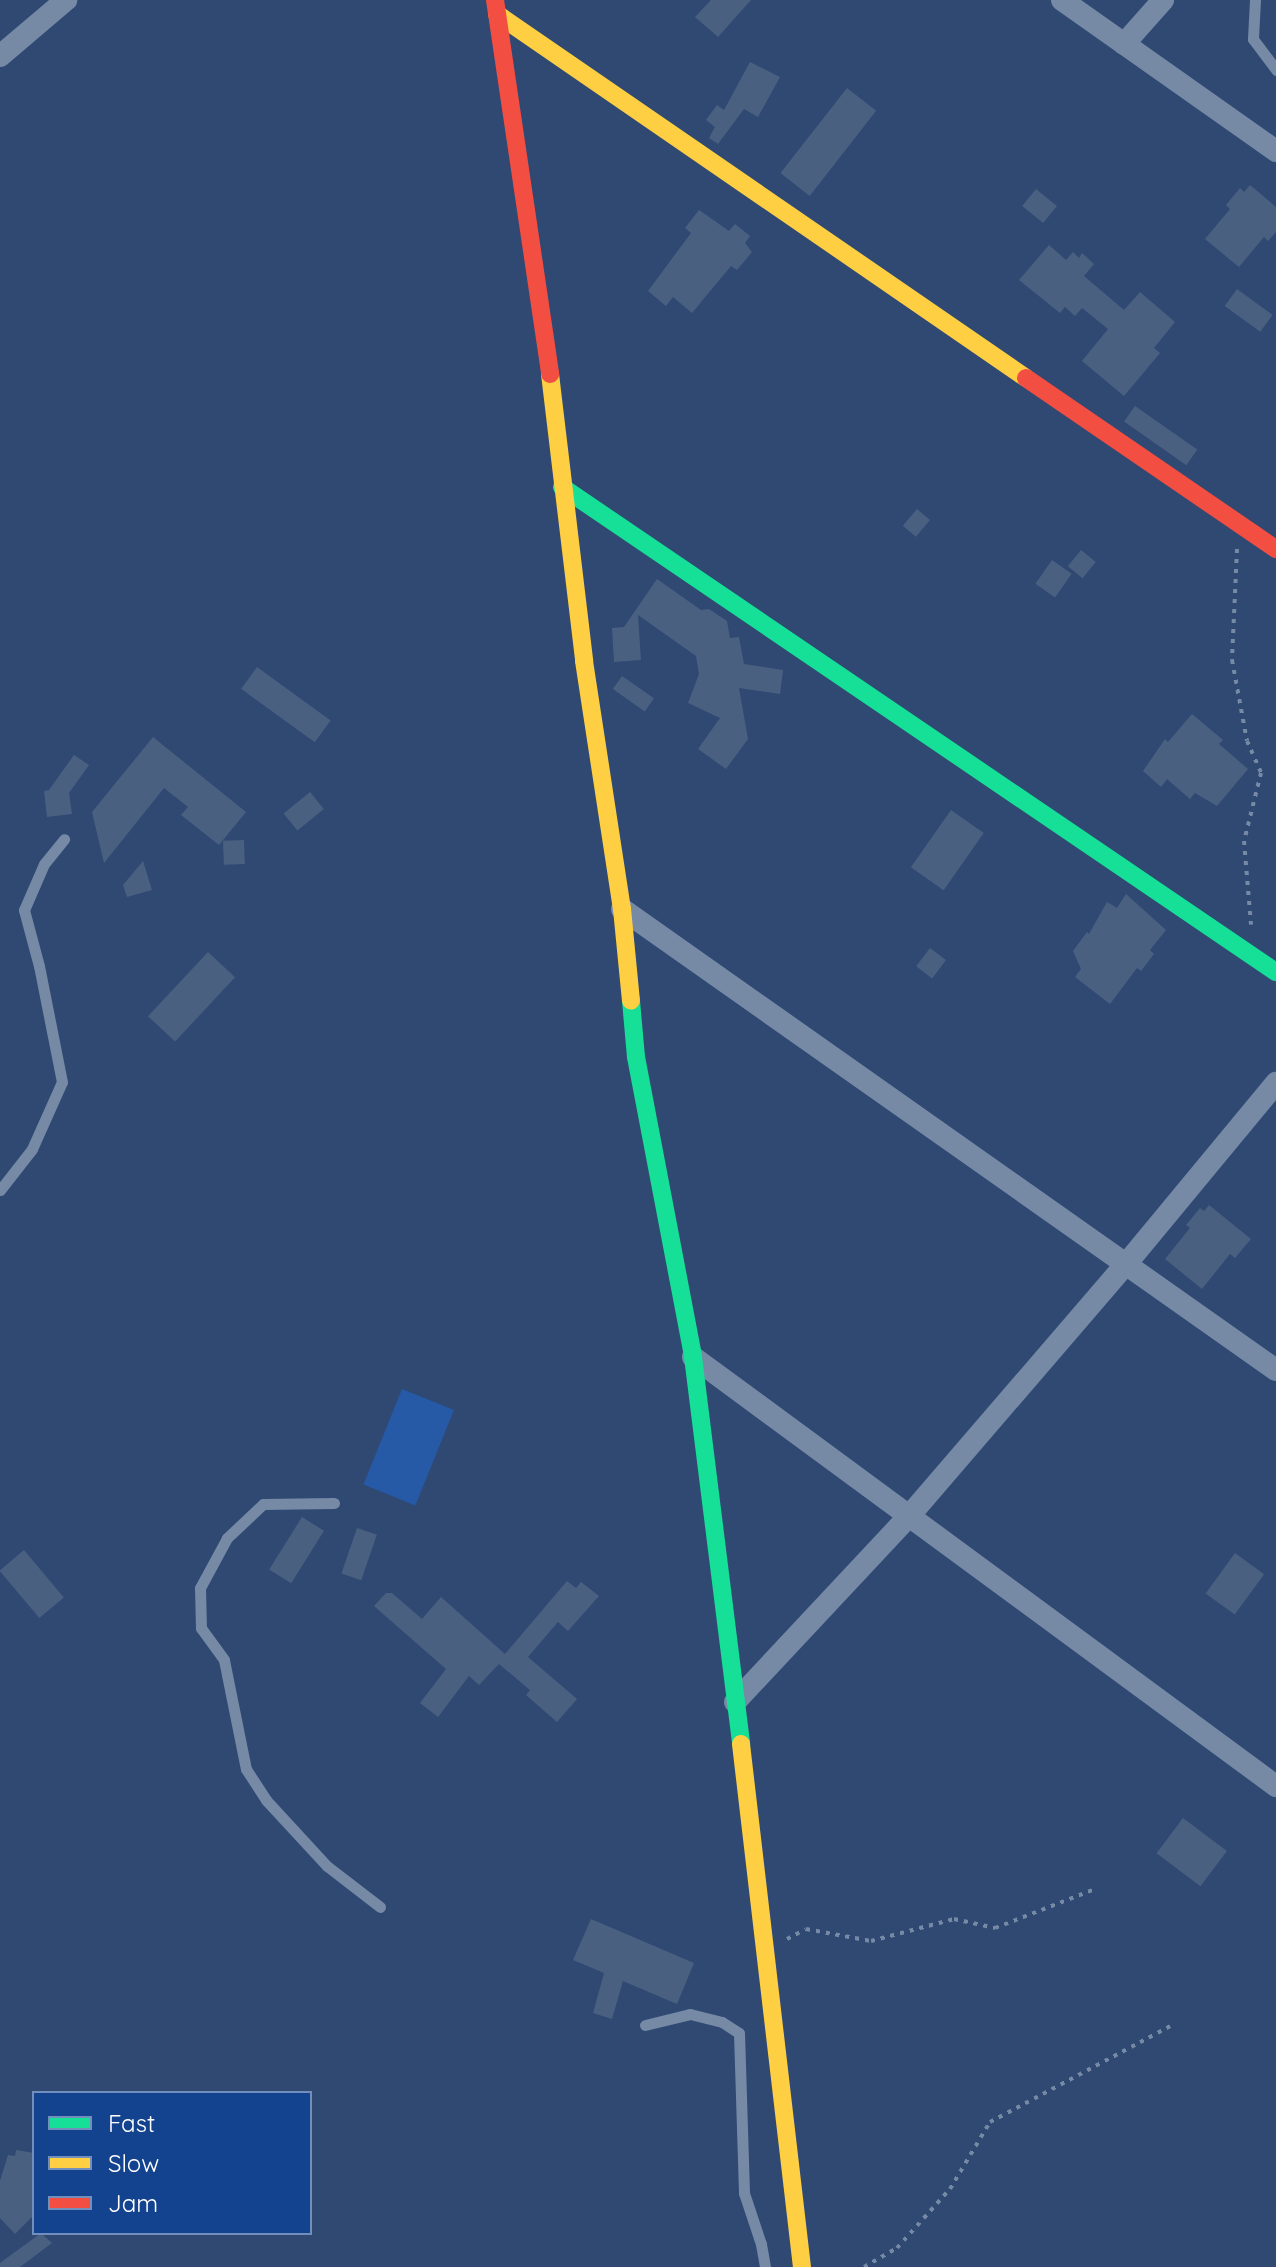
<!DOCTYPE html>
<style>
body{margin:0}
#map{position:relative;width:1276px;height:2267px;overflow:hidden;background:#2f4973;font-family:Quicksand,sans-serif}
div>[style]{position:absolute}
.green>*{inset:0;background:#2659a6;transform-origin:0 0}
.building>*{inset:0;background:#4a6081;transform-origin:0 0}
.path>*{height:4px;margin-top:-2px;transform-origin:0;background:repeating-linear-gradient(90deg,#768aa6 0 4px,transparent 0 10px)}
.lane>*{height:11px;margin:-5.5px;padding:0 5.5px;transform-origin:5.5px;border-radius:5.5px;background:#768aa6}
.street>*{height:22px;margin:-11px;padding:0 11px;transform-origin:11px;border-radius:11px;background:#768aa6}
.fast>*{height:18px;margin:-9px;padding:0 9px;transform-origin:9px;border-radius:9px;background:#16e098}
.slow>*{height:18px;margin:-9px;padding:0 9px;transform-origin:9px;border-radius:9px;background:#ffcf43}
.jam>*{height:18px;margin:-9px;padding:0 9px;transform-origin:9px;border-radius:9px;background:#f24e42}
span{translate:-50% -50%;white-space:nowrap;text-align:center;line-height:1.15;-webkit-text-stroke:7px #13438f;paint-order:stroke}
.legend{position:absolute;left:32px;top:2091px;width:280px;height:144px;box-sizing:border-box;background:#13438f;border:2px solid #718ebc;margin:0;padding:10px 14px;list-style:none;font-size:24px;color:#fff}
.legend li{display:flex;align-items:center;gap:16px;height:40px}
.legend b{width:40px;border:2px solid #718ebc}
</style>
<div id="map">
<div class="green">
<div style="left:402px;top:1389px;width:56px;height:103px;rotate:22deg"></div>
</div>
<div class="building">
<div style="clip-path:polygon(711px 0,751px 0,718px 37px,695px 17px)"></div>
<div style="clip-path:polygon(750px 62px,780px 77px,758px 117px,744px 109px,718px 144px,709px 138px,715px 127px,706px 120px,717px 105px,724px 110px)"></div>
<div style="left:847px;top:88px;width:37px;height:108px;rotate:38deg"></div>
<div style="clip-path:polygon(1250px 185px,1276px 207px,1276px 232px,1268px 241px,1264px 237px,1239px 267px,1205px 239px,1230px 209px,1226px 205px,1240px 188px,1244px 192px)"></div>
<div style="left:1036px;top:189px;width:27px;height:22px;rotate:39deg"></div>
<div style="clip-path:polygon(699px 210px,729px 231px,735px 224px,750px 236px,745px 243px,752px 252px,737px 270px,731px 266px,692px 313px,673px 297px,666px 306px,648px 291px,691px 233px,685px 228px)"></div>
<div style="clip-path:polygon(1049px 245px,1066px 260px,1073px 252px,1079px 258px,1082px 253px,1094px 264px,1084px 276px,1124px 310px,1140px 292px,1175px 322px,1154px 348px,1160px 353px,1124px 396px,1082px 361px,1108px 329px,1082px 308px,1075px 316px,1065px 307px,1060px 313px,1019px 280px)"></div>
<div style="left:1237px;top:289px;width:44px;height:21px;rotate:36deg"></div>
<div style="left:1135px;top:406px;width:76px;height:19px;rotate:35deg"></div>
<div style="left:917px;top:509px;width:17px;height:22px;rotate:40deg"></div>
<div style="left:1081px;top:550px;width:19px;height:21px;rotate:39deg"></div>
<div style="left:1052px;top:560px;width:24px;height:29px;rotate:35deg"></div>
<div style="clip-path:polygon(657px 579px,701px 610px,709px 609px,727px 621px,730px 638px,739px 637px,744px 664px,783px 670px,780px 694px,739px 688px,748px 739px,726px 769px,698px 749px,720px 718px,688px 703px,699px 674px,696px 656px,638px 615px,641px 660px,614px 662px,612px 628px,624px 627px)"></div>
<div style="left:257px;top:667px;width:91px;height:27px;rotate:36deg"></div>
<div style="left:622px;top:676px;width:39px;height:16px;rotate:35deg"></div>
<div style="clip-path:polygon(1192px 714px,1223px 740px,1219px 744px,1248px 769px,1217px 806px,1195px 793px,1190px 799px,1167px 779px,1161px 787px,1143px 771px,1165px 739px,1168px 742px)"></div>
<div style="clip-path:polygon(153px 737px,246px 812px,219px 845px,181px 815px,188px 807px,164px 788px,104px 863px,92px 812px)"></div>
<div style="clip-path:polygon(74px 755px,89px 765px,69px 793px,72px 814px,47px 817px,44px 791px,49px 790px)"></div>
<div style="left:310px;top:792px;width:22px;height:34px;rotate:51deg"></div>
<div style="left:951px;top:810px;width:40px;height:70px;rotate:35deg"></div>
<div style="left:244px;top:840px;width:24px;height:21px;rotate:88deg"></div>
<div style="clip-path:polygon(143px 861px,152px 890px,127px 897px,123px 885px)"></div>
<div style="clip-path:polygon(1126px 894px,1166px 930px,1150px 950px,1154px 954px,1141px 971px,1137px 968px,1110px 1004px,1075px 977px,1081px 969px,1073px 951px,1087px 932px,1089px 934px,1107px 902px,1117px 908px)"></div>
<div style="left:930px;top:948px;width:20px;height:23px;rotate:37deg"></div>
<div style="left:208px;top:952px;width:37px;height:88px;rotate:43deg"></div>
<div style="clip-path:polygon(1209px 1205px,1251px 1239px,1235px 1258px,1230px 1254px,1202px 1289px,1165px 1259px,1190px 1228px,1186px 1225px,1200px 1208px,1204px 1211px)"></div>
<div style="left:302px;top:1517px;width:26px;height:62px;rotate:32deg"></div>
<div style="left:357px;top:1528px;width:21px;height:48px;rotate:19deg"></div>
<div style="left:24px;top:1550px;width:62px;height:32px;rotate:50deg"></div>
<div style="left:1235px;top:1553px;width:36px;height:50px;rotate:36deg"></div>
<div style="clip-path:polygon(567px 1581px,576px 1588px,581px 1582px,599px 1596px,568px 1631px,558px 1622px,528px 1657px,577px 1699px,557px 1722px,526px 1695px,530px 1690px,499px 1664px,479px 1685px,469px 1676px,438px 1717px,420px 1703px,446px 1669px,374px 1606px,386px 1593px,392px 1593px,422px 1619px,441px 1597px,505px 1654px)"></div>
<div style="left:1183px;top:1818px;width:55px;height:44px;rotate:37deg"></div>
<div style="clip-path:polygon(591px 1919px,694px 1963px,677px 2004px,623px 1981px,612px 2019px,593px 2013px,604px 1973px,573px 1960px)"></div>
<div style="clip-path:polygon(16px 2150px,34px 2153px,34px 2215px,15px 2234px,0 2218px,0 2181px,8px 2155px,15px 2156px)"></div>
<div style="clip-path:polygon(41px 2233px,52px 2243px,20px 2267px,0 2267px,0 2263px)"></div>
</div>
<div class="path">
<div style="left:1237px;top:549px;width:111px;rotate:92.6deg"></div>
<div style="left:1232px;top:660px;width:82px;rotate:79.5deg"></div>
<div style="left:1247px;top:741px;width:35px;rotate:66deg"></div>
<div style="left:1261px;top:773px;width:70px;rotate:104deg"></div>
<div style="left:1244px;top:841px;width:84px;rotate:85.2deg"></div>
<div style="left:787px;top:1939px;width:21px;rotate:-28deg"></div>
<div style="left:806px;top:1929px;width:66px;rotate:10.5deg"></div>
<div style="left:871px;top:1941px;width:86px;rotate:-14.8deg"></div>
<div style="left:954px;top:1919px;width:42px;rotate:12.4deg"></div>
<div style="left:995px;top:1928px;width:107px;rotate:-21.3deg"></div>
<div style="left:864px;top:2267px;width:38px;rotate:-30deg"></div>
<div style="left:897px;top:2248px;width:79px;rotate:-48.1deg"></div>
<div style="left:950px;top:2189px;width:78px;rotate:-59.2deg"></div>
<div style="left:990px;top:2122px;width:208px;rotate:-28deg"></div>
</div>
<div class="lane">
<div style="left:1255px;top:0;width:39px;rotate:93deg"></div>
<div style="left:1253px;top:39px;width:39px;rotate:53deg"></div>
<div style="left:0;top:1190px;width:52px;rotate:-52deg"></div>
<div style="left:32px;top:1149px;width:73px;rotate:-65.9deg"></div>
<div style="left:62px;top:1082px;width:118px;rotate:-101.2deg"></div>
<div style="left:39px;top:966px;width:58px;rotate:-105deg"></div>
<div style="left:24px;top:910px;width:50px;rotate:-66.5deg"></div>
<div style="left:44px;top:864px;width:32px;rotate:-51deg"></div>
<div style="left:334px;top:1503px;width:71px;rotate:179.2deg"></div>
<div style="left:263px;top:1504px;width:50px;rotate:136.6deg"></div>
<div style="left:227px;top:1538px;width:57px;rotate:118.4deg"></div>
<div style="left:200px;top:1588px;width:40px;rotate:88.6deg"></div>
<div style="left:201px;top:1628px;width:39px;rotate:54deg"></div>
<div style="left:224px;top:1660px;width:111px;rotate:78.6deg"></div>
<div style="left:246px;top:1769px;width:37px;rotate:57deg"></div>
<div style="left:266px;top:1800px;width:90px;rotate:47.3deg"></div>
<div style="left:327px;top:1866px;width:67px;rotate:37.7deg"></div>
<div style="left:645px;top:2025px;width:46px;rotate:-13.7deg"></div>
<div style="left:690px;top:2014px;width:33px;rotate:14deg"></div>
<div style="left:722px;top:2022px;width:20px;rotate:33deg"></div>
<div style="left:739px;top:2033px;width:160px;rotate:88.2deg"></div>
<div style="left:744px;top:2193px;width:54px;rotate:71.6deg"></div>
<div style="left:761px;top:2244px;width:23px;rotate:80deg"></div>
</div>
<div class="street">
<div style="left:1062px;top:0;width:262px;rotate:35.2deg"></div>
<div style="left:1124px;top:44px;width:59px;rotate:-48.4deg"></div>
<div style="left:0;top:56px;width:87px;rotate:-40.3deg"></div>
<div style="left:622px;top:909px;width:800px;rotate:35.18deg"></div>
<div style="left:693px;top:1357px;width:724px;rotate:36.35deg"></div>
<div style="left:735px;top:1702px;width:256px;rotate:-46.9deg"></div>
<div style="left:910px;top:1515px;width:333px;rotate:-49.3deg"></div>
<div style="left:1127px;top:1263px;width:234px;rotate:-50.4deg"></div>
</div>
<div class="fast">
<div style="left:562px;top:487px;width:863px;rotate:34.19deg"></div>
<div style="left:631px;top:1001px;width:56px;rotate:84.9deg"></div>
<div style="left:636px;top:1057px;width:305px;rotate:79.2deg"></div>
<div style="left:693px;top:1357px;width:390px;rotate:82.9deg"></div>
</div>
<div class="slow">
<div style="left:497px;top:14px;width:642px;rotate:34.53deg"></div>
<div style="left:550px;top:374px;width:289px;rotate:83.2deg"></div>
<div style="left:584px;top:661px;width:251px;rotate:81.3deg"></div>
<div style="left:622px;top:909px;width:92px;rotate:84.4deg"></div>
<div style="left:741px;top:1744px;width:527px;rotate:83.35deg"></div>
</div>
<div class="jam">
<div style="left:495px;top:0;width:378px;rotate:81.6deg"></div>
<div style="left:1026px;top:378px;width:303px;rotate:34.4deg"></div>
</div>
<ul class="legend">
<li><b style="height:10px;background:#16e098"></b>Fast</li>
<li><b style="height:10px;background:#ffcf43"></b>Slow</li>
<li><b style="height:10px;background:#f24e42"></b>Jam</li>
</ul>
</div>
